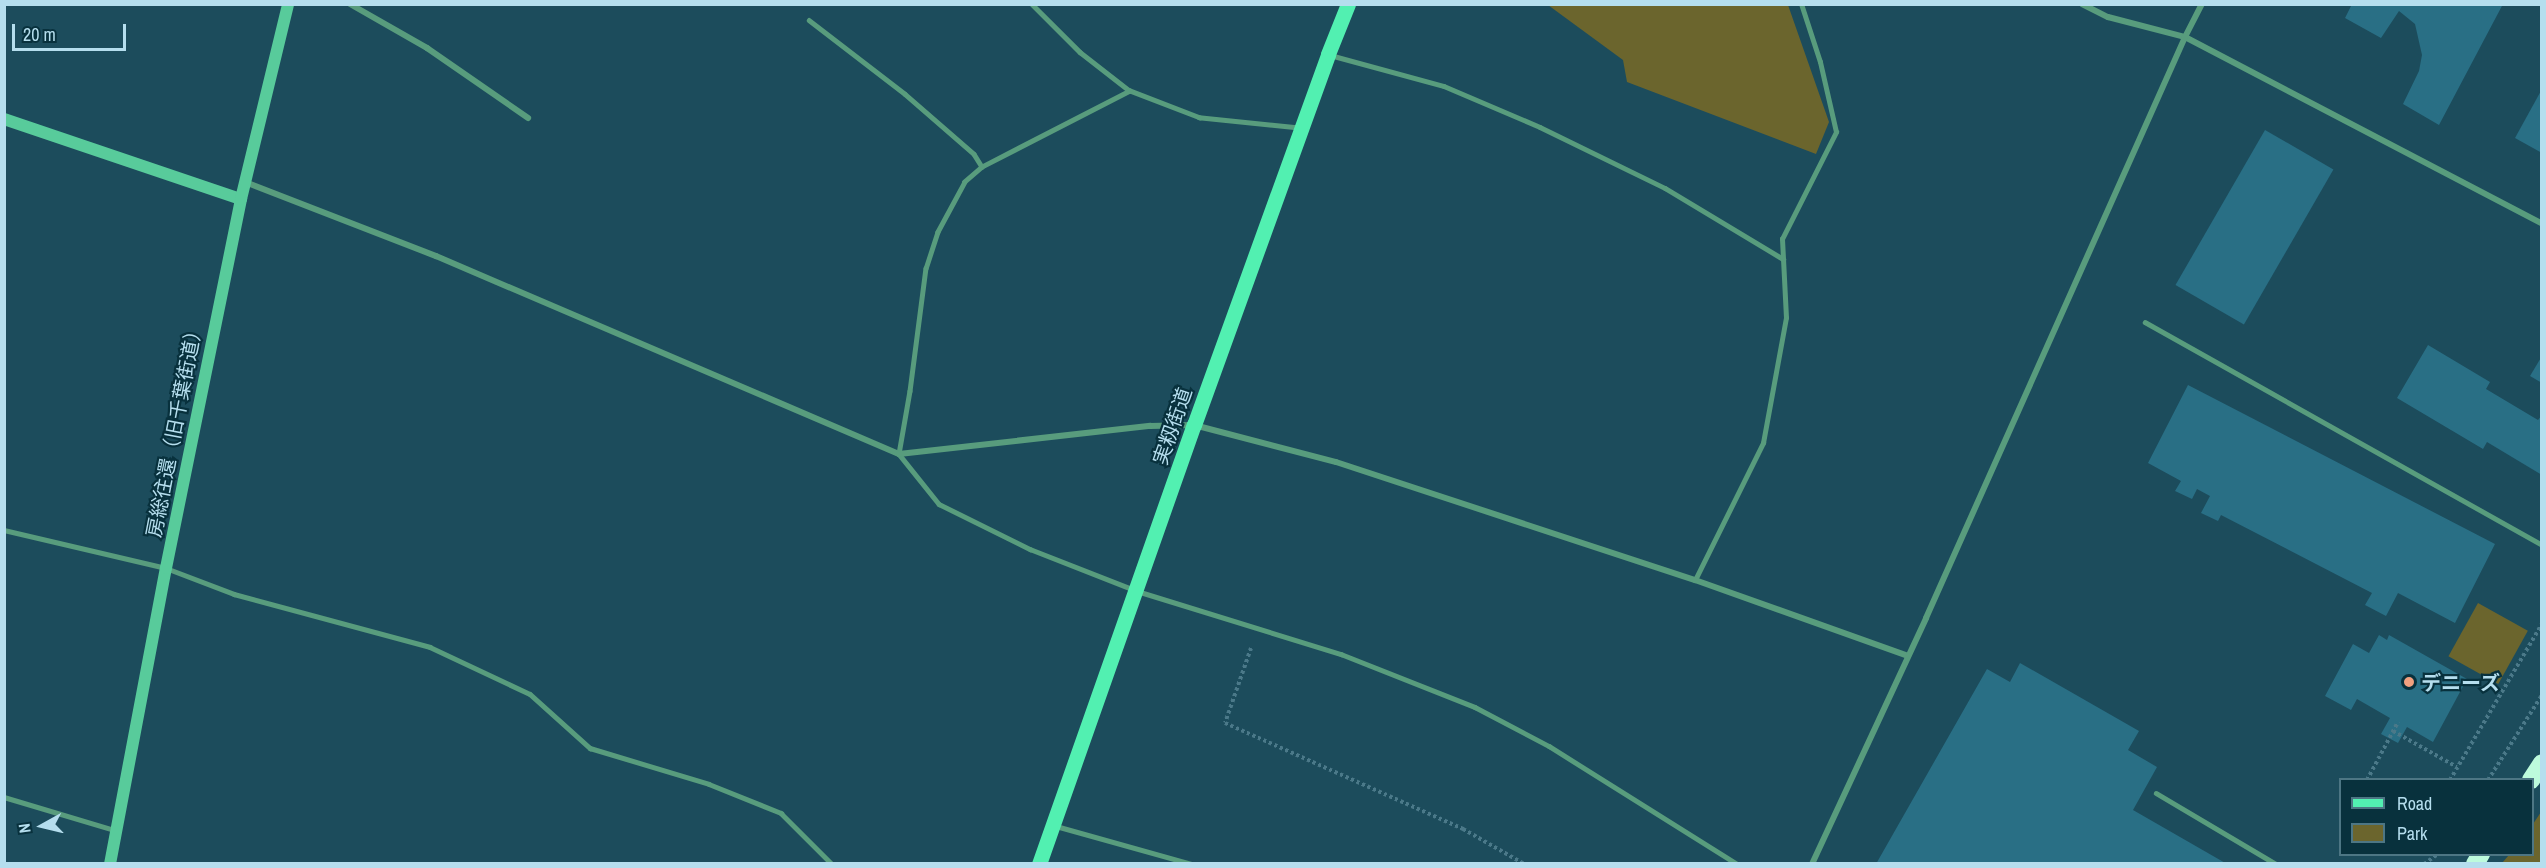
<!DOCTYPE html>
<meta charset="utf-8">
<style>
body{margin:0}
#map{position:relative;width:2546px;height:868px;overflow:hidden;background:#1c4c5c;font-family:"Archivo Narrow","Noto Sans JP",sans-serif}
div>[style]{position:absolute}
.green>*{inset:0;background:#6b652d;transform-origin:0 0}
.building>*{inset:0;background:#296f85;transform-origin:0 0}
.path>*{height:4px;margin-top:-2px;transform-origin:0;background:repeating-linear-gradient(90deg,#4b7989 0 3px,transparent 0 6px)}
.lane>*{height:4.5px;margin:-2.25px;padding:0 2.25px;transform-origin:2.25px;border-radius:2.25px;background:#589c7d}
.street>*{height:6px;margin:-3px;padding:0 3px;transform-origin:3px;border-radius:3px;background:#589c7d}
.secondary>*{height:12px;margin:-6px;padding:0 6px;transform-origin:6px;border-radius:6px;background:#58cb9b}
.primary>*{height:15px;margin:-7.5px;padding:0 7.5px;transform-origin:7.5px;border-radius:7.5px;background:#52f0b1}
.highway>*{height:18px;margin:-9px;padding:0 9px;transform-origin:9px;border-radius:9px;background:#bdfbdc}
.dots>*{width:16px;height:16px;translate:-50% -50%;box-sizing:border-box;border:3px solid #08313d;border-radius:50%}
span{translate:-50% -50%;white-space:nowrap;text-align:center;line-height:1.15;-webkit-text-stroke:4.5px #08313d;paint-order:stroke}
.street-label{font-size:20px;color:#b5deee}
.poi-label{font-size:20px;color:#b5deee;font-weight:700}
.left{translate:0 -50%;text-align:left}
.frame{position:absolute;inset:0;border:6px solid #b5deee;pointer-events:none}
.legend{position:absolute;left:2339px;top:778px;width:195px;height:78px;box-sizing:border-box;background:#08313d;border:2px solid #4d7684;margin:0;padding:8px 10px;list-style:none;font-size:18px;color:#b5deee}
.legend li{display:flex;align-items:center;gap:12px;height:30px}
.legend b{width:30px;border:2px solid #4d7684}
.north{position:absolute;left:12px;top:796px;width:60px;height:60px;-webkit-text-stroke:4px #08313d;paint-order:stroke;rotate:262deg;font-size:16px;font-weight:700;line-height:24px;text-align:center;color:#b5deee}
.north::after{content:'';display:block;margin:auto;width:21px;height:27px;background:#b5deee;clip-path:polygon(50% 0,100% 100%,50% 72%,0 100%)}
.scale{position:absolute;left:12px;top:24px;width:114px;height:27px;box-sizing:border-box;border:3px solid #b5deee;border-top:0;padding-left:8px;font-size:18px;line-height:21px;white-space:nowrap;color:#b5deee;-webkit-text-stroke:4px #08313d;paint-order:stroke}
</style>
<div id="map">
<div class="green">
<div style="clip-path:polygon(1548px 5px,1788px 5px,1829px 122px,1816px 154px,1627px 82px,1623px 60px)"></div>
<div style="left:2478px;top:603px;width:57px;height:61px;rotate:29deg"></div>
<div style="clip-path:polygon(2541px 812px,2541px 863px,2502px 863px,2509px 855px,2532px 854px,2533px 824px)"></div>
</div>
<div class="building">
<div style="clip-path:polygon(2352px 4px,2503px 4px,2439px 125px,2403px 104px,2419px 71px,2422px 55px,2415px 24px,2399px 11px,2381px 38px,2345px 18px)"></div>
<div style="clip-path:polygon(2542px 89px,2542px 153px,2515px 138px)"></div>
<div style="left:2265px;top:130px;width:79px;height:179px;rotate:30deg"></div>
<div style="clip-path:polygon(2428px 345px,2490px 382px,2486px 389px,2538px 420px,2542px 415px,2542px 475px,2487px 442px,2483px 449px,2397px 398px)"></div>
<div style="clip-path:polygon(2542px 356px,2542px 383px,2530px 376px)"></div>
<div style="clip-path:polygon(2188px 385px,2495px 544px,2455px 623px,2398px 593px,2386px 616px,2365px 605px,2372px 593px,2221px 515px,2218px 521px,2201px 513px,2210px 496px,2197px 489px,2192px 499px,2175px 491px,2181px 481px,2148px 463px)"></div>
<div style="clip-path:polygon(2379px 635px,2387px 640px,2389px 635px,2467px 679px,2433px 742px,2407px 727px,2398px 743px,2381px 734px,2390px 718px,2357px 699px,2351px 710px,2325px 696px,2353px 644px,2369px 653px)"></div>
<div style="clip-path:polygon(2020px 663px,2139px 731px,2128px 750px,2157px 767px,2133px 810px,2227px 864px,1876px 864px,1987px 669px,2010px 682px)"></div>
</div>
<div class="path">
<div style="left:1251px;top:648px;width:79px;rotate:109.1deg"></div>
<div style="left:1225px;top:723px;width:261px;rotate:24deg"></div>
<div style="left:1463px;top:829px;width:70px;rotate:29.8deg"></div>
<div style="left:2393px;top:731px;width:73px;rotate:29.4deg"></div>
<div style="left:2367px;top:780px;width:66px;rotate:-61.9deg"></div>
<div style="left:2450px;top:780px;width:181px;rotate:-59.5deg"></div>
<div style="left:2488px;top:780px;width:101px;rotate:-57.6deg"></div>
<div style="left:2424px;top:864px;width:17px;rotate:-36deg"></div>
</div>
<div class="lane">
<div style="left:1032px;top:4px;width:68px;rotate:45deg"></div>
<div style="left:1080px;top:52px;width:63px;rotate:38deg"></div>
<div style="left:809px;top:20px;width:121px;rotate:37.6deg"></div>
<div style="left:905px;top:94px;width:91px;rotate:41deg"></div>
<div style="left:974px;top:154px;width:15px;rotate:58deg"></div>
<div style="left:1330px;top:55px;width:118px;rotate:15.2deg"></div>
<div style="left:1444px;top:86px;width:104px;rotate:23.1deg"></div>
<div style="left:1540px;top:127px;width:139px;rotate:26deg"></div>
<div style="left:1665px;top:188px;width:138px;rotate:31deg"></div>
<div style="left:1299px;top:128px;width:100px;rotate:-174.2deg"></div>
<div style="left:1200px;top:118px;width:75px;rotate:-158.9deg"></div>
<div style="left:1130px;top:91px;width:166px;rotate:152.8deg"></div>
<div style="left:982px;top:167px;width:23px;rotate:139deg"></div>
<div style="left:965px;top:182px;width:57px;rotate:118.4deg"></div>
<div style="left:938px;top:232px;width:38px;rotate:108deg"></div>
<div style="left:926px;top:268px;width:124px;rotate:97.4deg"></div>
<div style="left:910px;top:391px;width:64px;rotate:99.9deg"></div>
<div style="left:899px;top:454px;width:64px;rotate:51.3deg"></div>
<div style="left:939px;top:504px;width:102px;rotate:26.3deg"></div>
<div style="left:1030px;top:549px;width:115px;rotate:21.4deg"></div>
<div style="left:1137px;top:591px;width:214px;rotate:17.2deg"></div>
<div style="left:1341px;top:654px;width:144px;rotate:21.6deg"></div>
<div style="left:1475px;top:707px;width:84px;rotate:27.8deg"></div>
<div style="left:1549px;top:746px;width:222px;rotate:32.1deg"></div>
<div style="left:2145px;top:322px;width:455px;rotate:29.3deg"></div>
<div style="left:4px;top:530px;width:166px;rotate:13.2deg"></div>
<div style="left:166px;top:568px;width:73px;rotate:20.9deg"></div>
<div style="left:234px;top:594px;width:203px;rotate:15.1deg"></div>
<div style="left:430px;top:647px;width:110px;rotate:25.2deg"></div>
<div style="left:530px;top:694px;width:81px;rotate:42deg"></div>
<div style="left:590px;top:748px;width:124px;rotate:16.8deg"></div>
<div style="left:709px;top:784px;width:78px;rotate:21.9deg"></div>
<div style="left:781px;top:813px;width:72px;rotate:45deg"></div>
<div style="left:1695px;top:580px;width:153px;rotate:-63.6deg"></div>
<div style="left:1763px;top:443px;width:127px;rotate:-79.6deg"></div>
<div style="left:1786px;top:318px;width:79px;rotate:-92.9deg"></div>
<div style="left:1782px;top:239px;width:120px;rotate:-63.2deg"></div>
<div style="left:1836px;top:132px;width:72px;rotate:-102.9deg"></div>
<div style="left:1820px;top:62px;width:61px;rotate:-108.1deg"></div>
<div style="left:2156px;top:793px;width:139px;rotate:30.6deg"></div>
<div style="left:4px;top:797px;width:116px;rotate:16.6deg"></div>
<div style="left:1056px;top:826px;width:141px;rotate:15.6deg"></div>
</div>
<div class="street">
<div style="left:350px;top:4px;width:89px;rotate:29.7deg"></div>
<div style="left:427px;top:48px;width:123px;rotate:34.7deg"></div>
<div style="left:2082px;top:4px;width:29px;rotate:27deg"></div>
<div style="left:2108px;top:17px;width:80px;rotate:14.6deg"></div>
<div style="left:2185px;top:37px;width:403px;rotate:27.6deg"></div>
<div style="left:245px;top:182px;width:205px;rotate:21.2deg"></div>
<div style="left:436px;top:256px;width:504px;rotate:23.15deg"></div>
<div style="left:899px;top:454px;width:253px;rotate:-6.4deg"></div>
<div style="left:1150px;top:426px;width:44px;rotate:-1.3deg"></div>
<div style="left:1194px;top:425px;width:147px;rotate:14.6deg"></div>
<div style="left:1336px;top:462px;width:378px;rotate:18.2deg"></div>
<div style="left:1695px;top:580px;width:226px;rotate:19.6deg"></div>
<div style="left:1812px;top:864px;width:271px;rotate:-65.1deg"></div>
<div style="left:1926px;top:618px;width:636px;rotate:-65.97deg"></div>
<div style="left:2185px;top:37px;width:37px;rotate:-63deg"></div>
</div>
<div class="secondary">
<div style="left:4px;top:119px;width:250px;rotate:18.7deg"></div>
<div style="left:110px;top:864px;width:301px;rotate:-79.3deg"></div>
<div style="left:166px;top:568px;width:377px;rotate:-78.5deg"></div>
<div style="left:241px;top:199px;width:201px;rotate:-76.4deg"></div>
</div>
<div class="primary">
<div style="left:1039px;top:864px;width:466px;rotate:-70.6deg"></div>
<div style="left:1194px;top:425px;width:394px;rotate:-70.1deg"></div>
<div style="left:1328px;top:54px;width:54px;rotate:-68.2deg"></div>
</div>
<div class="highway">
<div style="left:2531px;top:780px;width:20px;rotate:-57deg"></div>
<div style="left:2475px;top:864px;width:12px;rotate:-59deg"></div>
</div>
<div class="dots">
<div style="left:2409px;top:682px;background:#f2a07f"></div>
</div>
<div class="street-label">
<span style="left:1172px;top:426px;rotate:-71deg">実籾街道</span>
<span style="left:174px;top:429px;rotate:-79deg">房総往還（旧千葉街道）</span>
</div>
<div class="poi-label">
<span class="left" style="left:2421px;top:682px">デニーズ</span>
</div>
<div class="frame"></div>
<ul class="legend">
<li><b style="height:8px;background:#52f0b1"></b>Road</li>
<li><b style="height:16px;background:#6b652d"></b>Park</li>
</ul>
<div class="north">N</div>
<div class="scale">20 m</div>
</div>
